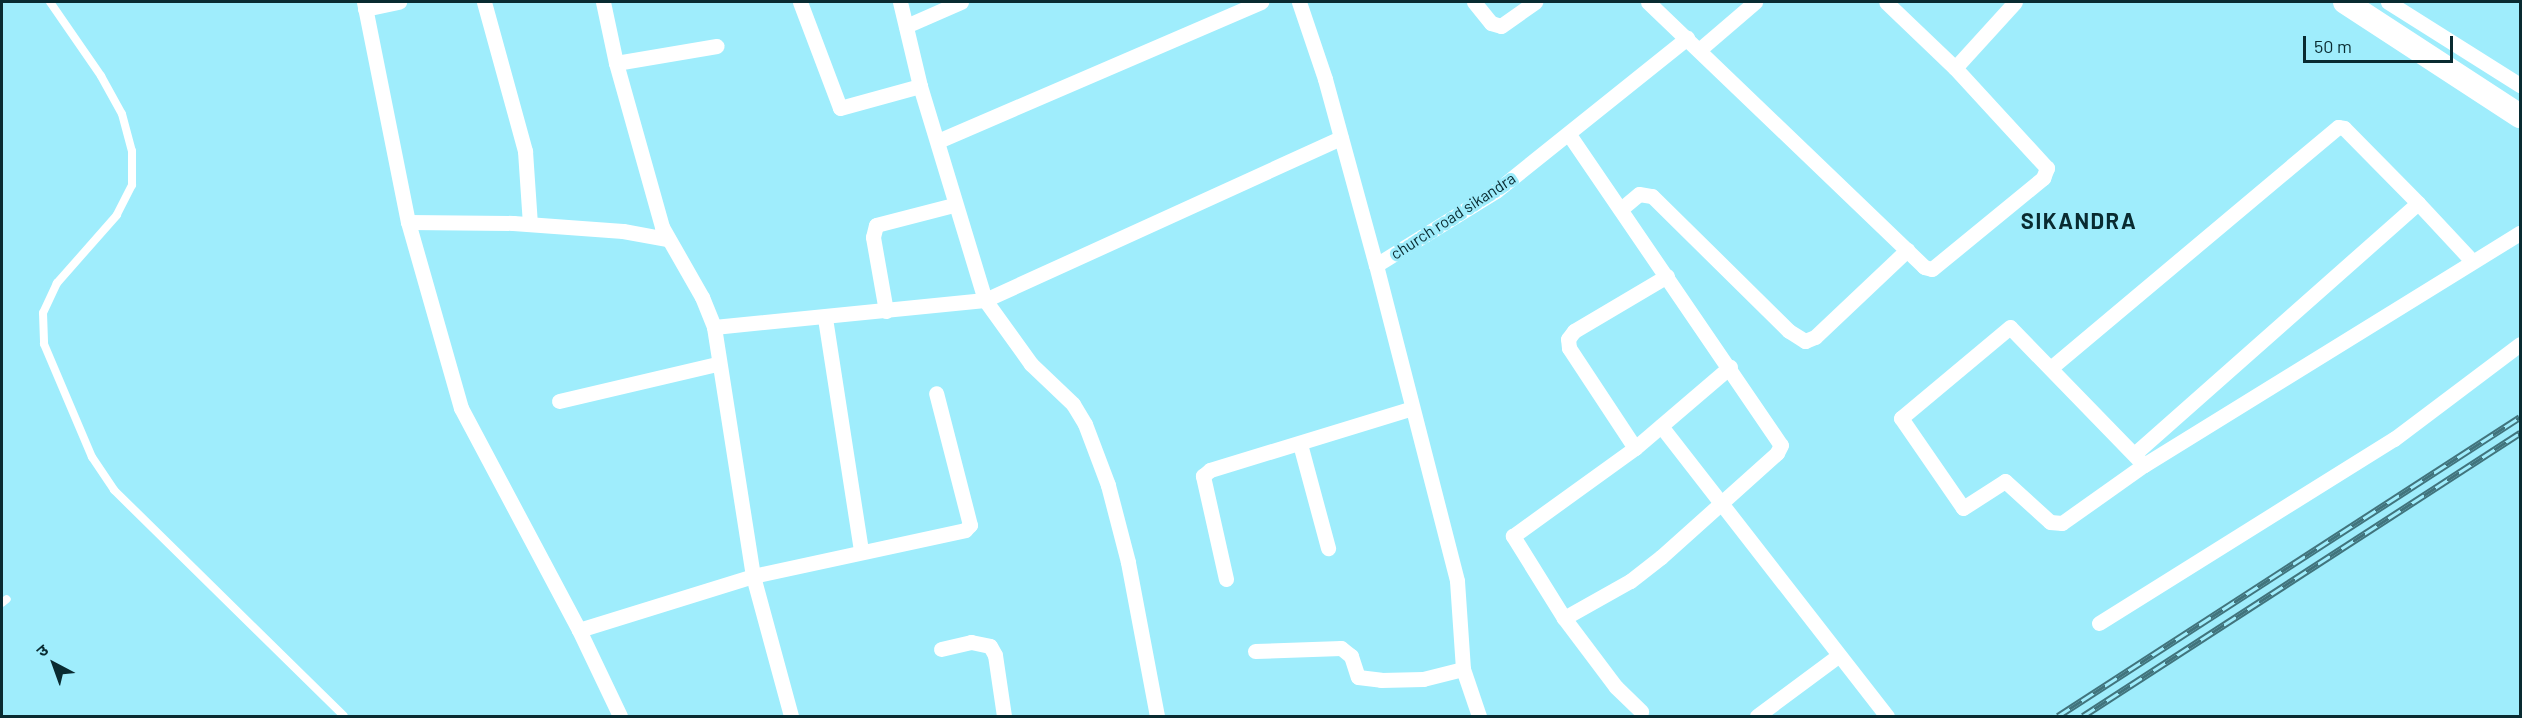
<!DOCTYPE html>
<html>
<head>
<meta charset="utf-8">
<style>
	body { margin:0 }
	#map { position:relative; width:2522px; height:718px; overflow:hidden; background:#9fedfc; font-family:Barlow,"Noto Sans Devanagari",sans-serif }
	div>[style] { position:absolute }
	.lane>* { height:8px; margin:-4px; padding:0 4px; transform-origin:4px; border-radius:4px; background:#fff }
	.street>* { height:15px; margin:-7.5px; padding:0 7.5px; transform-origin:7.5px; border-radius:7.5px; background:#fff }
	.primary>* { height:24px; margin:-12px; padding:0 12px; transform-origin:12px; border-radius:12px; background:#fff }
	.rail>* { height:7px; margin-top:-3.5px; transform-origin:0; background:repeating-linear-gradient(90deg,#9fedfc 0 14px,#41747d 0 28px); box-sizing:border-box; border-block:2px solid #41747d }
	span { translate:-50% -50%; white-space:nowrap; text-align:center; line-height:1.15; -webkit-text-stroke:6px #9fedfc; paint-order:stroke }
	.street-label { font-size:16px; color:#092b31 }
	.district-label { font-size:22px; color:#092b31; font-weight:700; letter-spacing:1.5px }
	.frame { position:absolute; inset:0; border:3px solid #092b31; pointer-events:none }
	.north { position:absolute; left:24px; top:634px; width:60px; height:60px; -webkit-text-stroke:4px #9fedfc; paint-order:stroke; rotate:319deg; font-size:16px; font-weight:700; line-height:24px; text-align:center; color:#092b31 }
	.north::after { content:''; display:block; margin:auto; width:21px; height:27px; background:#092b31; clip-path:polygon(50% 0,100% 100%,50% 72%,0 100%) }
	.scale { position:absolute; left:2303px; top:36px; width:150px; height:27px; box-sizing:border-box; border:3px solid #092b31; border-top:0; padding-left:8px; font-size:18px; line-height:21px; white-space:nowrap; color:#092b31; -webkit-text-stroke:4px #9fedfc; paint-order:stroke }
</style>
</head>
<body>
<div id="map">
	<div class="lane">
		<div style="left:50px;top:2px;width:90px;rotate:55.4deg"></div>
		<div style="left:101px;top:76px;width:43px;rotate:61.1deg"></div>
		<div style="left:122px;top:114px;width:38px;rotate:75deg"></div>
		<div style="left:132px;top:151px;width:34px;rotate:90deg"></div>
		<div style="left:132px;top:185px;width:34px;rotate:117deg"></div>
		<div style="left:117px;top:215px;width:91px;rotate:131.4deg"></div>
		<div style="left:57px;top:283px;width:33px;rotate:115deg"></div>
		<div style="left:43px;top:313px;width:31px;rotate:88deg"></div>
		<div style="left:44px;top:344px;width:123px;rotate:67deg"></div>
		<div style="left:92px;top:457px;width:40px;rotate:56deg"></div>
		<div style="left:114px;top:490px;width:322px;rotate:44.5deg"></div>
		<div style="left:2px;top:603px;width:6px;rotate:-39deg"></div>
	</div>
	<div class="street">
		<div style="left:364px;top:2px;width:224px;rotate:78.7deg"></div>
		<div style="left:408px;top:222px;width:193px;rotate:74.1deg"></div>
		<div style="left:461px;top:408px;width:251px;rotate:62deg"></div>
		<div style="left:579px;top:630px;width:95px;rotate:64.5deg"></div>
		<div style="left:484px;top:2px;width:155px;rotate:74.6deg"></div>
		<div style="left:525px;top:151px;width:73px;rotate:86.1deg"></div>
		<div style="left:603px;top:2px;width:62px;rotate:78deg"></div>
		<div style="left:616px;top:63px;width:170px;rotate:74.3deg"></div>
		<div style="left:662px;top:227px;width:81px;rotate:60.3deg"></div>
		<div style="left:702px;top:297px;width:32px;rotate:68deg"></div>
		<div style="left:714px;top:327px;width:252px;rotate:81.1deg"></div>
		<div style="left:753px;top:576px;width:145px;rotate:74.8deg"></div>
		<div style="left:800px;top:2px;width:113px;rotate:69.3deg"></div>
		<div style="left:840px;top:108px;width:83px;rotate:-15.4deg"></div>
		<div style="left:1299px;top:2px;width:81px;rotate:71.3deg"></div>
		<div style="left:1325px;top:79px;width:193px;rotate:74.7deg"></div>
		<div style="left:1376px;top:265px;width:141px;rotate:-31.7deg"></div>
		<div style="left:1496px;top:191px;width:245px;rotate:-38.7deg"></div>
		<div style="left:1474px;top:2px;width:27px;rotate:51deg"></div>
		<div style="left:1491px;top:23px;width:10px;rotate:17deg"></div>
		<div style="left:1501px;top:26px;width:42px;rotate:-35.2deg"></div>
		<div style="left:1648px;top:2px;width:383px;rotate:43.8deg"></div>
		<div style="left:1924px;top:267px;width:8px;rotate:14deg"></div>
		<div style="left:1932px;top:269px;width:144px;rotate:-39.3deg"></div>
		<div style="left:2043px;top:178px;width:11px;rotate:-68deg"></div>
		<div style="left:2047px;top:168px;width:136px;rotate:-132.6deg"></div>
		<div style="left:1955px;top:68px;width:95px;rotate:-136.3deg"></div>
		<div style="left:2388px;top:2px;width:156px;rotate:32.2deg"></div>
		<div style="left:365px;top:9px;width:35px;rotate:-12deg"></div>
		<div style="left:906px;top:26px;width:60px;rotate:-23.6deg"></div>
		<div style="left:1699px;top:50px;width:74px;rotate:-40.6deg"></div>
		<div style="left:616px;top:63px;width:102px;rotate:-9.6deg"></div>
		<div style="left:1955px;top:68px;width:89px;rotate:-47.7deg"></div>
		<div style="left:1570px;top:136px;width:374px;rotate:55.7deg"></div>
		<div style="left:1781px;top:445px;width:9px;rotate:117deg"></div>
		<div style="left:1777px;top:453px;width:156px;rotate:138.1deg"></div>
		<div style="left:1661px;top:557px;width:39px;rotate:142deg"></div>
		<div style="left:1630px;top:581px;width:76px;rotate:150.7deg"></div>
		<div style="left:1564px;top:618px;width:86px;rotate:53deg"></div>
		<div style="left:1616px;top:687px;width:35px;rotate:44deg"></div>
		<div style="left:938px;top:141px;width:352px;rotate:-23.3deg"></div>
		<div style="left:2418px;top:203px;width:79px;rotate:47deg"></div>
		<div style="left:1621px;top:209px;width:23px;rotate:-40deg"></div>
		<div style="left:1639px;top:194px;width:13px;rotate:9deg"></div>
		<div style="left:1652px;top:196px;width:192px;rotate:44.6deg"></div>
		<div style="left:1789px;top:331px;width:19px;rotate:32deg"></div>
		<div style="left:1805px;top:341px;width:11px;rotate:-22deg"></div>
		<div style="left:1815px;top:337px;width:127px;rotate:-43.4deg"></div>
		<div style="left:408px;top:222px;width:105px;rotate:0.5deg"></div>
		<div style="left:513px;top:223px;width:110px;rotate:4.2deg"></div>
		<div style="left:623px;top:231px;width:45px;rotate:10.3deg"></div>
		<div style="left:1376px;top:265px;width:326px;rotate:75.6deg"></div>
		<div style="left:1457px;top:581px;width:88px;rotate:86.1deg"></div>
		<div style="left:1463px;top:669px;width:50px;rotate:71.2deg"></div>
		<div style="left:886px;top:311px;width:75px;rotate:-100deg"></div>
		<div style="left:873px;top:237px;width:12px;rotate:-76deg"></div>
		<div style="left:876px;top:225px;width:81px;rotate:-14.4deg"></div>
		<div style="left:825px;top:318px;width:236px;rotate:81.2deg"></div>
		<div style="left:714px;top:327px;width:272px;rotate:-5.7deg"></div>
		<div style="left:985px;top:300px;width:224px;rotate:-106.9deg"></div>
		<div style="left:920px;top:86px;width:86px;rotate:-103.4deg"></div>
		<div style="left:2053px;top:366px;width:372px;rotate:-40deg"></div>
		<div style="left:2338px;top:127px;width:6px;rotate:9deg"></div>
		<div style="left:2344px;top:128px;width:105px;rotate:45.4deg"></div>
		<div style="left:2418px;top:203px;width:379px;rotate:138.5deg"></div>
		<div style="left:559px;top:401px;width:162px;rotate:-13.2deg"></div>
		<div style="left:1661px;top:426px;width:368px;rotate:52.1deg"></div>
		<div style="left:1300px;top:444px;width:108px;rotate:74.9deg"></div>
		<div style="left:1635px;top:448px;width:120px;rotate:-123.4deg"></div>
		<div style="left:1569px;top:348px;width:9px;rotate:-96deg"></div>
		<div style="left:1568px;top:339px;width:10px;rotate:-53deg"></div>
		<div style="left:1574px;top:331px;width:108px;rotate:-30.6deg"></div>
		<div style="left:2144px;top:465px;width:192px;rotate:-134.2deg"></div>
		<div style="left:2010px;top:327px;width:142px;rotate:140.1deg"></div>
		<div style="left:1901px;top:418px;width:109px;rotate:55.4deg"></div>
		<div style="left:1963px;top:508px;width:50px;rotate:-32.7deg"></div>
		<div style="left:2005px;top:481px;width:61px;rotate:42.3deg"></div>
		<div style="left:2050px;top:522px;width:12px;rotate:5deg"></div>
		<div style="left:2062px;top:523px;width:100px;rotate:-35.3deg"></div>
		<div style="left:2144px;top:465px;width:442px;rotate:-31.7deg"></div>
		<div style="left:1226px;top:579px;width:106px;rotate:-102.6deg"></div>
		<div style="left:1203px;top:476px;width:9px;rotate:-41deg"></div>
		<div style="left:1210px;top:470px;width:209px;rotate:-17deg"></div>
		<div style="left:1564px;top:618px;width:97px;rotate:-121.9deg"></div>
		<div style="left:1513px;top:536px;width:150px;rotate:-35.8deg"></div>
		<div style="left:1635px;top:448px;width:125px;rotate:-40.5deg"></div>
		<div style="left:2099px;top:623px;width:348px;rotate:-32deg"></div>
		<div style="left:2394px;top:439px;width:158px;rotate:-37deg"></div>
		<div style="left:579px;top:630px;width:182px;rotate:-17.2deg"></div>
		<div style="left:753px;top:576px;width:217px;rotate:-12.2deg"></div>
		<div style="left:965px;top:530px;width:7px;rotate:-45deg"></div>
		<div style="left:970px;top:525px;width:136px;rotate:-104.4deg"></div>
		<div style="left:941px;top:649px;width:31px;rotate:-13deg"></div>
		<div style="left:971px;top:642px;width:19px;rotate:12deg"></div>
		<div style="left:990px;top:646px;width:10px;rotate:61deg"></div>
		<div style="left:995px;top:655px;width:62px;rotate:81.6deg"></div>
		<div style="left:1255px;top:651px;width:86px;rotate:-2deg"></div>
		<div style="left:1341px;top:648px;width:13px;rotate:39deg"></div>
		<div style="left:1351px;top:656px;width:22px;rotate:72deg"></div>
		<div style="left:1358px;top:677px;width:23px;rotate:7deg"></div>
		<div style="left:1381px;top:680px;width:42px;rotate:-1.4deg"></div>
		<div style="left:1423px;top:679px;width:41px;rotate:-14deg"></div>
		<div style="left:1157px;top:716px;width:157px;rotate:-100.7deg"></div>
		<div style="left:1128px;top:562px;width:80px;rotate:-104.6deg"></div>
		<div style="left:1108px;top:485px;width:65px;rotate:-110.7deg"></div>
		<div style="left:1085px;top:424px;width:23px;rotate:-121deg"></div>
		<div style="left:1073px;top:404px;width:58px;rotate:-136.4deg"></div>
		<div style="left:1031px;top:364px;width:79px;rotate:-125.7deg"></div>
		<div style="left:985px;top:300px;width:391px;rotate:-24.5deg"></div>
		<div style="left:1757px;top:716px;width:102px;rotate:-36.6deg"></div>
	</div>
	<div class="primary">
		<div style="left:2345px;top:2px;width:209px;rotate:33.1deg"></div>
	</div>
	<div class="rail">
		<div style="left:2058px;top:716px;width:550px;rotate:-32.91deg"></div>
		<div style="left:2083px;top:716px;width:521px;rotate:-32.93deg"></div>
	</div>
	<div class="street-label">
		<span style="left:1453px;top:216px;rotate:-33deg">church road sikandra</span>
	</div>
	<div class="district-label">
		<span style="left:2079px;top:221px">SIKANDRA</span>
	</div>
	<div class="frame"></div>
	<div class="north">उ</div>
	<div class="scale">50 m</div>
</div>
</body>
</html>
